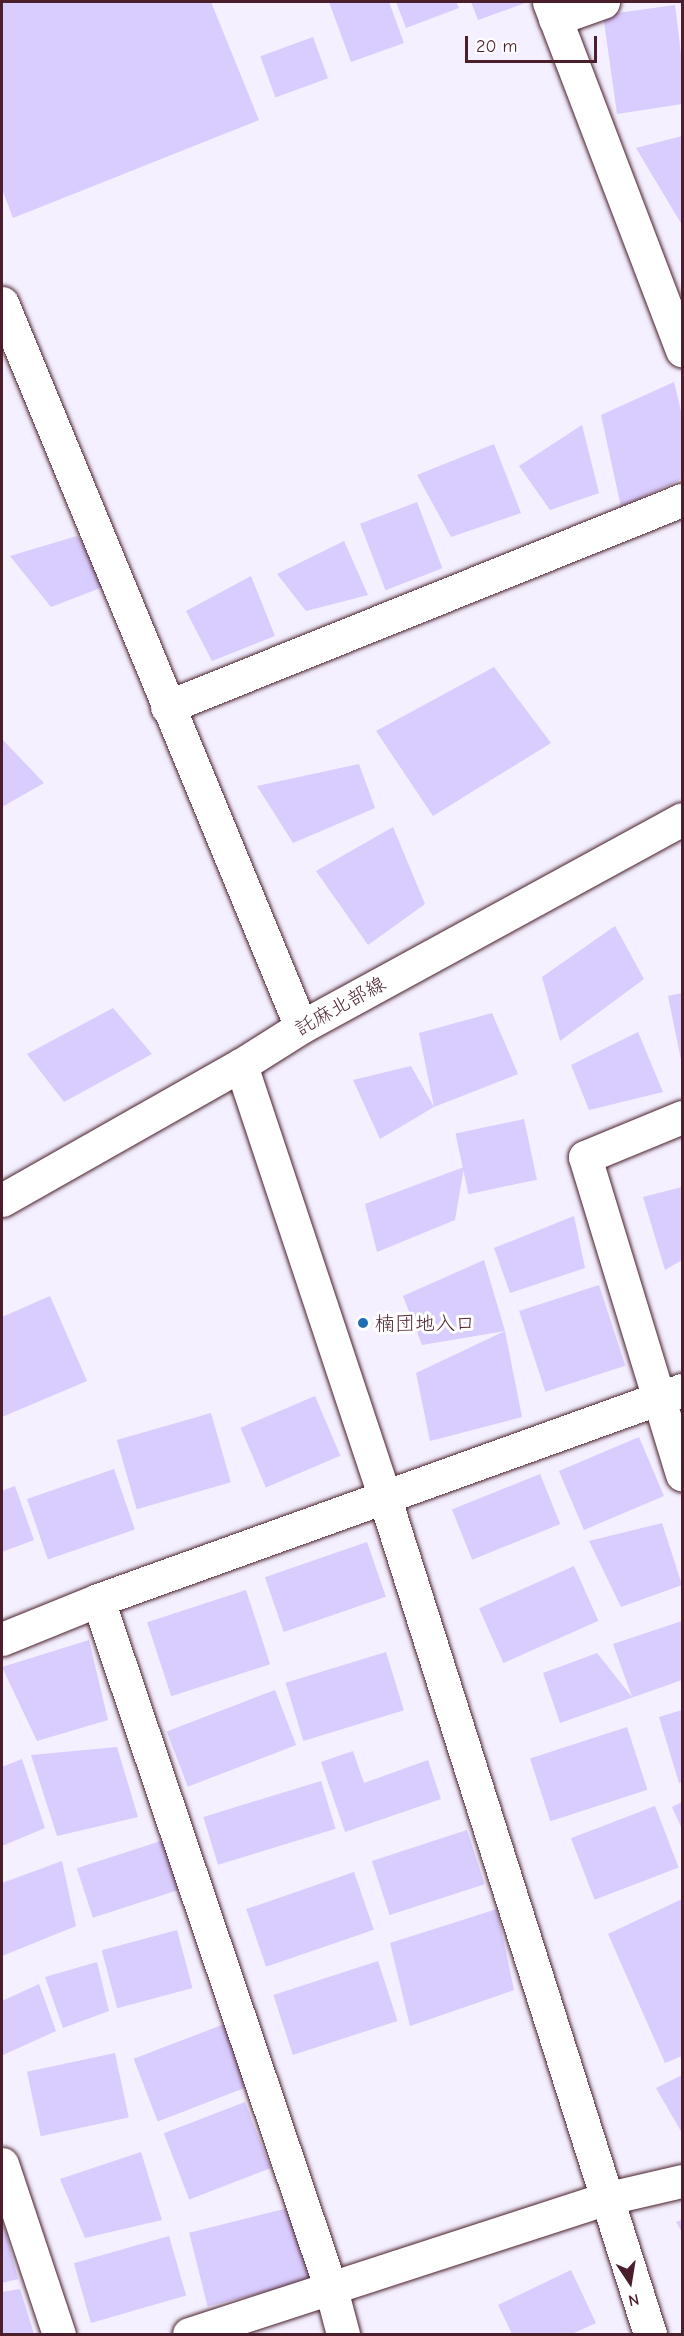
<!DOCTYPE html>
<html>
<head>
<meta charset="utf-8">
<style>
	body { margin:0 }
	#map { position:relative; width:684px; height:2336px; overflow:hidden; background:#f4f0ff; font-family:"Comic Neue","Klee One",sans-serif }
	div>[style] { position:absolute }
	.building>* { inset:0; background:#d9ccfe; transform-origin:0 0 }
	.roads { filter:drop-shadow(0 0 2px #4a1f2b) drop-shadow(0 0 2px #4a1f2b) }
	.street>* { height:33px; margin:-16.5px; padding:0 16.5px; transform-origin:16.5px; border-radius:16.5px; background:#fff }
	.secondary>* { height:33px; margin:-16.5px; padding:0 16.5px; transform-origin:16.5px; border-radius:16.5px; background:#fff }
	.dots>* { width:16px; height:16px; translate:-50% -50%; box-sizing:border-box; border:3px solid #fff; border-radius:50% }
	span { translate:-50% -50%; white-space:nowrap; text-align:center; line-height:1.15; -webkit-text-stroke:6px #fff; paint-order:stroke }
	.street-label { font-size:20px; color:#4a1f2b }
	.poi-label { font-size:20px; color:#4a1f2b }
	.left { translate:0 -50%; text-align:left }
	.frame { position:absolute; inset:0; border:3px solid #4a1f2b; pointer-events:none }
	.north { position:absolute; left:600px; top:2252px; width:60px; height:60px; -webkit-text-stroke:4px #fff; paint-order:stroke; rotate:168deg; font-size:16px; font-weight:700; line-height:24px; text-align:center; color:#4a1f2b }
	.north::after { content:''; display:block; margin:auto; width:21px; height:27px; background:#4a1f2b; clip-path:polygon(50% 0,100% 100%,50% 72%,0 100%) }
	.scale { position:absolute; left:465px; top:36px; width:132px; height:27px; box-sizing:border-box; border:3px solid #4a1f2b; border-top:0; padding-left:8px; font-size:18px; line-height:21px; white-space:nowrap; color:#4a1f2b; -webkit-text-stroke:4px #fff; paint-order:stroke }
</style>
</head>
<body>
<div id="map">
	<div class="building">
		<div style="clip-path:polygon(2px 2px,211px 2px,259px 120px,13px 218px,2px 189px)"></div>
		<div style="clip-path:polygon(329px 2px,389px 2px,404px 43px,351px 62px)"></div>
		<div style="clip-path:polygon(396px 2px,456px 2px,459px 8px,406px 28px)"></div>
		<div style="clip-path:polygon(471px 2px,528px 2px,478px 20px)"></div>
		<div style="clip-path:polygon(675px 5px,682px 62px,682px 104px,617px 114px,603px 15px)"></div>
		<div style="left:313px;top:37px;width:44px;height:56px;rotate:70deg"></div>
		<div style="clip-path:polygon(682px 136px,682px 225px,636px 148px)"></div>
		<div style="clip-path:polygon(674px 382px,682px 415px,682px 479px,621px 507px,601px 415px)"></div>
		<div style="clip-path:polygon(582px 425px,599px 493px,550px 510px,519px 466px)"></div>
		<div style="clip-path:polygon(494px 444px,521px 513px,451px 537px,417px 475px)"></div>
		<div style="left:417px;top:502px;width:71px;height:61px;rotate:69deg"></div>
		<div style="clip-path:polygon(77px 536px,116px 582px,51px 607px,10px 556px)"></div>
		<div style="clip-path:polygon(344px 541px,368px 595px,306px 611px,277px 574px)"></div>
		<div style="clip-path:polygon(251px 576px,275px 636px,212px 661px,186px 611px)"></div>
		<div style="clip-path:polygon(494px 667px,551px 743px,433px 816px,376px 731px)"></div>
		<div style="clip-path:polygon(2px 739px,44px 783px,2px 807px)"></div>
		<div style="clip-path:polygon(359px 764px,375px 808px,293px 843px,257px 786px)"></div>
		<div style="clip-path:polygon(393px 827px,425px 904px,368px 945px,316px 871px)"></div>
		<div style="clip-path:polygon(615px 926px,644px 979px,560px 1041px,542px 977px)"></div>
		<div style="clip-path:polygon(682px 993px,682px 1060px,681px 1060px,668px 996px)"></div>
		<div style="clip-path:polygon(113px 1008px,152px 1054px,64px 1102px,27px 1054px)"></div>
		<div style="clip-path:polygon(492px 1013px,518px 1074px,434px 1107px,419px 1033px)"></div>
		<div style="clip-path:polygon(638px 1032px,663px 1092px,589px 1110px,571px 1065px)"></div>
		<div style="clip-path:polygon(411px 1066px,434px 1107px,380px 1139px,353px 1080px)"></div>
		<div style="left:524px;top:1119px;width:62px;height:70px;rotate:78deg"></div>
		<div style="clip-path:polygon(464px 1167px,455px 1220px,377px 1252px,365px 1204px)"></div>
		<div style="clip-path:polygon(682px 1187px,682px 1260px,665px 1270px,643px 1197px)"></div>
		<div style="clip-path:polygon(574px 1216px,585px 1268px,510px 1293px,494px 1248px)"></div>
		<div style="clip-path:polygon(484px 1260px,505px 1331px,422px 1345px,403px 1296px)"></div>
		<div style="left:599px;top:1285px;width:85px;height:84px;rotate:72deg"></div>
		<div style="clip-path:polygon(50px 1296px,87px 1381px,2px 1417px,2px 1317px)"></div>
		<div style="clip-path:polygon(505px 1331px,522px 1417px,430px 1441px,416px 1373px)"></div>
		<div style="left:315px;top:1396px;width:65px;height:81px;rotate:67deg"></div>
		<div style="left:211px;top:1413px;width:72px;height:98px;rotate:74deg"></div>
		<div style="left:639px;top:1437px;width:64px;height:87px;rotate:67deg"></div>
		<div style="left:114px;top:1469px;width:64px;height:92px;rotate:71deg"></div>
		<div style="left:540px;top:1474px;width:54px;height:95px;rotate:68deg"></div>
		<div style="clip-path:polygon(15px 1486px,34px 1540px,2px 1552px,2px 1491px)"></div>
		<div style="clip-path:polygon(662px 1523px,682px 1585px,621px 1607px,589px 1541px)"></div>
		<div style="left:367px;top:1542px;width:58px;height:108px;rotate:71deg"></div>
		<div style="left:574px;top:1566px;width:60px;height:104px;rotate:66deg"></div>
		<div style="left:246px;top:1590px;width:78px;height:104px;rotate:72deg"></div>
		<div style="clip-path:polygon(682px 1621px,682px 1680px,560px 1723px,543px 1673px,597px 1653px,632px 1697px,613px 1644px)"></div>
		<div style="clip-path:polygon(89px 1640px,108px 1720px,37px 1741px,2px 1667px)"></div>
		<div style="left:386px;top:1652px;width:61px;height:105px;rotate:73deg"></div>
		<div style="left:275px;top:1690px;width:59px;height:116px;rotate:69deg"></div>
		<div style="clip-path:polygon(682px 1710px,682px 1782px,679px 1783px,659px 1717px)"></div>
		<div style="left:627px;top:1727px;width:66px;height:102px;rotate:72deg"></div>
		<div style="clip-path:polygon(117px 1747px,138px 1817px,57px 1836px,31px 1755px)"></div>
		<div style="clip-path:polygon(353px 1751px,364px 1783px,428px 1760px,441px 1799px,345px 1832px,321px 1762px)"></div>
		<div style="clip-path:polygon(22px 1759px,45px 1828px,2px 1846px,2px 1767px)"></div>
		<div style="left:321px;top:1781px;width:50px;height:123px;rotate:73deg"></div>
		<div style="clip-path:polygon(682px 1802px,682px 1829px,672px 1807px)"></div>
		<div style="left:655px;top:1806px;width:66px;height:90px;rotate:69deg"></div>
		<div style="left:467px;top:1830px;width:57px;height:100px;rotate:72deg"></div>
		<div style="left:170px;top:1838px;width:52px;height:98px;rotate:72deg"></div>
		<div style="clip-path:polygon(62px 1861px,76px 1926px,2px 1956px,2px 1883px)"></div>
		<div style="left:354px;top:1872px;width:61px;height:114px;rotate:71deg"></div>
		<div style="clip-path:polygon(682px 1899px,682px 2056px,665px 2063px,608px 1934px)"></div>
		<div style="clip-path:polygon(497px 1909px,514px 1990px,410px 2026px,390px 1943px)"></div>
		<div style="left:177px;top:1930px;width:60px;height:78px;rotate:75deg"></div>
		<div style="left:378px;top:1961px;width:63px;height:110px;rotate:72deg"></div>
		<div style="clip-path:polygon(97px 1962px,109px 2011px,63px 2028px,45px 1977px)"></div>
		<div style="clip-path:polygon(39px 1984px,56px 2031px,3px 2055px,2px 2001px)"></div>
		<div style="left:227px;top:2023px;width:67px;height:100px;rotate:69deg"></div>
		<div style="left:115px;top:2053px;width:66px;height:90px;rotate:78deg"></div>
		<div style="clip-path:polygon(682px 2075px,682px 2133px,656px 2088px)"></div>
		<div style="left:245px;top:2102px;width:71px;height:87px;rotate:69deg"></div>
		<div style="clip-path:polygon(141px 2152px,162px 2220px,85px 2238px,60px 2179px)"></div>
		<div style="left:292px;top:2207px;width:76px;height:106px;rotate:76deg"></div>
		<div style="clip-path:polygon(2px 2218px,18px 2279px,2px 2283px)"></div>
		<div style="clip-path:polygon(682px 2220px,682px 2232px,676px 2222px)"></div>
		<div style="left:169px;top:2236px;width:62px;height:99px;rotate:74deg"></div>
		<div style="clip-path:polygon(571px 2270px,596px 2323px,572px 2334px,512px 2334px,498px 2305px)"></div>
		<div style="clip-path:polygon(20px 2289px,34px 2334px,2px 2334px,2px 2292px)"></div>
	</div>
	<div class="roads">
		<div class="street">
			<div style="left:549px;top:2px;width:373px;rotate:69.1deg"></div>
			<div style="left:555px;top:19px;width:51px;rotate:-19.5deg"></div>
			<div style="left:2px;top:303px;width:783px;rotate:67.56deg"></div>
			<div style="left:167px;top:707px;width:555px;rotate:-21.9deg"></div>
			<div style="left:682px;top:1117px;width:105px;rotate:157.6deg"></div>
			<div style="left:585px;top:1157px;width:332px;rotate:73deg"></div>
			<div style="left:98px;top:1600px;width:727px;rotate:71.32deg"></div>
			<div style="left:331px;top:2289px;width:47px;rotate:75.1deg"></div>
			<div style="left:2px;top:1639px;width:104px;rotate:-22.1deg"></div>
			<div style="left:98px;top:1600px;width:621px;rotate:-19.78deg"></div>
			<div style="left:2px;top:2164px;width:179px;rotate:71.5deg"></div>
		</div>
		<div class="secondary">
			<div style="left:241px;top:1065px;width:454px;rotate:71.6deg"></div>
			<div style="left:384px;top:1496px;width:879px;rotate:72.39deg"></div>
			<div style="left:2px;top:1200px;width:274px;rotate:-29.5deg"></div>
			<div style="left:241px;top:1065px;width:71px;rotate:-32.3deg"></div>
			<div style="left:301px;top:1027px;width:434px;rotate:-28.6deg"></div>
			<div style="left:189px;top:2334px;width:436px;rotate:-18deg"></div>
			<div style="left:604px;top:2199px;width:80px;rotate:-13deg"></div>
		</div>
	</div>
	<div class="dots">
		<div style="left:363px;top:1323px;background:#1f6fb2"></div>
	</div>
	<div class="street-label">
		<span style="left:340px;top:1006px;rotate:-29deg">託麻北部線</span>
	</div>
	<div class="poi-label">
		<span class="left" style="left:375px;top:1323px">楠団地入口</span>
	</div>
	<div class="frame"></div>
	<div class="north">N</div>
	<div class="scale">20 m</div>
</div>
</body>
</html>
